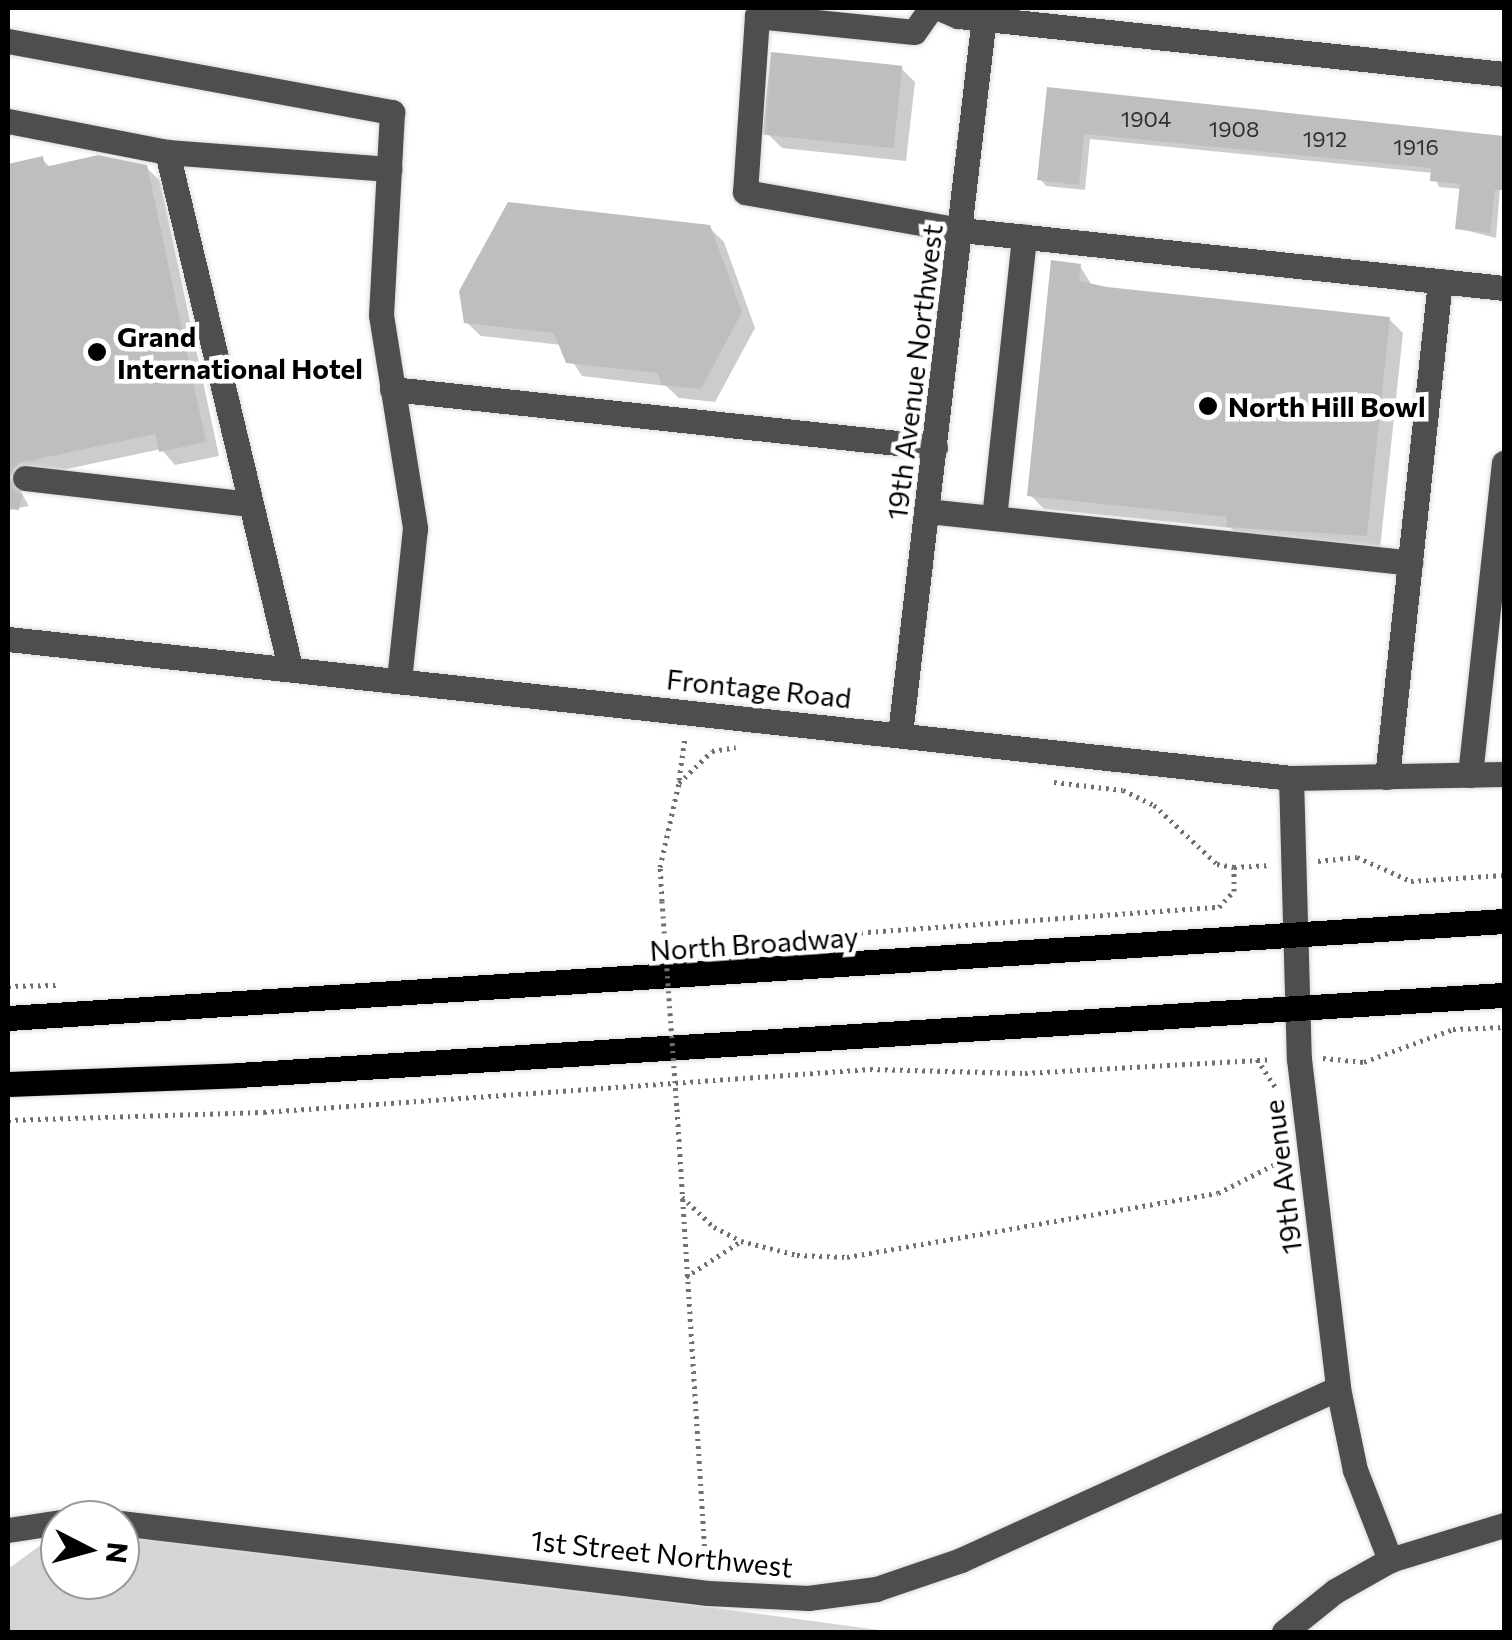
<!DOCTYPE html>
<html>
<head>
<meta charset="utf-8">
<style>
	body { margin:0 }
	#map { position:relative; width:1512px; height:1640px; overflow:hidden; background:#fff; font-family:Commissioner,sans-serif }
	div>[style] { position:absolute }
	.green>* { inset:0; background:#d5d5d5 }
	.shadow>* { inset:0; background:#0003 }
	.building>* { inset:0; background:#bebebe; transform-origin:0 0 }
	.path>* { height:5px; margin-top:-2.5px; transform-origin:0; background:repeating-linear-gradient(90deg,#707070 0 2.5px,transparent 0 7.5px) }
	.roads { filter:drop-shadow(0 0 2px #dbdbdb) drop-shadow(0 0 2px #dbdbdb) }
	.minor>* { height:25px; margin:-12.5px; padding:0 12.5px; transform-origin:12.5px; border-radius:12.5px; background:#4e4e4e }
	.major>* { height:25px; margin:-12.5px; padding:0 12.5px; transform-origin:12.5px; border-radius:12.5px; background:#000 }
	.path-bridge>* { height:5px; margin-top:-2.5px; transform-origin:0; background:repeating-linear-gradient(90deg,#707070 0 2.5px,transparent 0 7.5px) }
	.dots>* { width:28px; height:28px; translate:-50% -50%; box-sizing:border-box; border:5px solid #fff; border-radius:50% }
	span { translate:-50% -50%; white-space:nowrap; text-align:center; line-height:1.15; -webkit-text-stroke:9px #fff; paint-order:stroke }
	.number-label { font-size:22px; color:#303030 }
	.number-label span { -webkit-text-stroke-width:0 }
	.poi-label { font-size:28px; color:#000; font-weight:700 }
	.left { translate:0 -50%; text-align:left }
	.street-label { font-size:28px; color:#000 }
	.frame { position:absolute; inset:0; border:10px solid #000; pointer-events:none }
	.north { position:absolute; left:40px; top:1500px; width:100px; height:100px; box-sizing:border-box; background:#fff; border:2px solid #999; border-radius:50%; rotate:96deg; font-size:28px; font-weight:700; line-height:40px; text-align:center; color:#000 }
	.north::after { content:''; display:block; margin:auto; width:35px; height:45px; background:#000; clip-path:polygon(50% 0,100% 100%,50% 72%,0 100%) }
</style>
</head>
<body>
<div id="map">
	<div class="green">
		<div style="clip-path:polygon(120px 1528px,894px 1632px,8px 1632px,8px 1569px,60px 1531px,60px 1580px,120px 1580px)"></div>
	</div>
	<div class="shadow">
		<div style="clip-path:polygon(901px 68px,915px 82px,906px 161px,782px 148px,768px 134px)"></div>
		<div style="clip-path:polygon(1049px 89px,1504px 138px,1496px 238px,1457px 228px,1462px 189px,1439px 187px,1433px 173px,1090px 139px,1085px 190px,1046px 186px,1040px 179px)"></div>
		<div style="clip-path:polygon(42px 159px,51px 168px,146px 167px,160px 181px,219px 456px,175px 465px,161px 449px,34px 476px,21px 492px,29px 506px,8px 510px,8px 167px)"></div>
		<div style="clip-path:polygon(709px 227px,724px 242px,755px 328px,715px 402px,679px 398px,666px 386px,582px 376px,562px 345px,481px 336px,466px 322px)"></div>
		<div style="clip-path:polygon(1080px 266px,1093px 287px,1389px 319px,1403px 333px,1380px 549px,1243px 540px,1231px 528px,1044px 509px,1030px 495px)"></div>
	</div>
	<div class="building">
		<div style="left:771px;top:52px;width:132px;height:83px;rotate:6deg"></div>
		<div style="clip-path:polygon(1047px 87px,1504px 136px,1504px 190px,1495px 190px,1490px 233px,1455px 229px,1460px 184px,1430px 181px,1431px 168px,1084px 134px,1079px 185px,1037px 180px)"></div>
		<div style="clip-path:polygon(98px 155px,147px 165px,206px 442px,159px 452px,155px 434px,19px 463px,9px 477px,22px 494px,19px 510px,8px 509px,8px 164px,43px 156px,45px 167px)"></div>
		<div style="clip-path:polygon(508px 202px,710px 225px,742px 312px,701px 389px,662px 385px,658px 373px,566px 363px,554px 333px,464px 323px,459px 291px)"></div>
		<div style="clip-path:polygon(1051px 260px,1081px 264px,1079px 281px,1107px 287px,1390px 317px,1367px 536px,1226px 527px,1227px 517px,1027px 496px)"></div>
	</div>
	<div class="path">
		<div style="left:679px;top:780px;width:43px;rotate:-82.1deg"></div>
		<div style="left:1054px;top:782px;width:69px;rotate:6.6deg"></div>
		<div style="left:1123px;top:790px;width:34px;rotate:26deg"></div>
		<div style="left:1154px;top:805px;width:86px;rotate:43.1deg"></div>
		<div style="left:1217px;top:864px;width:17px;rotate:10deg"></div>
		<div style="left:1318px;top:861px;width:39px;rotate:-6deg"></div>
		<div style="left:1357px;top:857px;width:59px;rotate:24deg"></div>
		<div style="left:1411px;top:881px;width:93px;rotate:-3.7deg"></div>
		<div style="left:662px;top:901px;width:34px;rotate:-93deg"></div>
		<div style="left:660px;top:867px;width:86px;rotate:-77.3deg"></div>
		<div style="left:679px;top:783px;width:46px;rotate:-44.1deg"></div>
		<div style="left:712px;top:751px;width:24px;rotate:-9deg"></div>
		<div style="left:756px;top:940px;width:464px;rotate:-4.1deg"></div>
		<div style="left:1219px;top:907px;width:22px;rotate:-47deg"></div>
		<div style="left:1234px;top:891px;width:24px;rotate:-90deg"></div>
		<div style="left:1234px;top:867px;width:33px;rotate:-3deg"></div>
		<div style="left:8px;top:986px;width:48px;rotate:-1.2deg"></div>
		<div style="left:1323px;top:1058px;width:41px;rotate:5.6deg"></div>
		<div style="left:1364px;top:1062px;width:95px;rotate:-20.3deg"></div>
		<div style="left:1453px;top:1029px;width:51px;rotate:-2.2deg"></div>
		<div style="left:1257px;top:1059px;width:33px;rotate:57deg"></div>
		<div style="left:677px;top:1109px;width:457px;rotate:86.4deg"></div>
		<div style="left:8px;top:1120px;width:256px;rotate:-1.8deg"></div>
		<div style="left:264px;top:1112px;width:608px;rotate:-4.06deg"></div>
		<div style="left:870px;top:1069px;width:155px;rotate:1.5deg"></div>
		<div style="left:1025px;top:1073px;width:247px;rotate:-3.2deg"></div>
		<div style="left:682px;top:1197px;width:44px;rotate:43.2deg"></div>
		<div style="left:714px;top:1227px;width:30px;rotate:27deg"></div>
		<div style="left:741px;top:1241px;width:58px;rotate:14deg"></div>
		<div style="left:797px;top:1255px;width:50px;rotate:2.3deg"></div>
		<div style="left:847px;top:1257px;width:376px;rotate:-9.8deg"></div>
		<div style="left:1218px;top:1193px;width:73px;rotate:-26.9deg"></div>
		<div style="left:686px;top:1277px;width:66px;rotate:-33.2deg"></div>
	</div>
	<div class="roads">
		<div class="minor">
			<div style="left:931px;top:8px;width:29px;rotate:125deg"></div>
			<div style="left:914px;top:32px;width:158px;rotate:-174.2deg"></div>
			<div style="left:757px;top:16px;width:176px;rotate:93.9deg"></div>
			<div style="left:745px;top:192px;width:219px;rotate:10deg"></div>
			<div style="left:961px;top:230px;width:546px;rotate:6.1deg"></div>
			<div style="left:939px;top:8px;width:21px;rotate:23deg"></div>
			<div style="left:958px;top:16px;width:549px;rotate:6.06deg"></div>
			<div style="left:8px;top:41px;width:391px;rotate:10.5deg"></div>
			<div style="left:392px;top:112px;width:203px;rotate:93.1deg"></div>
			<div style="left:381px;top:315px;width:216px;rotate:80.9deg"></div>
			<div style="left:415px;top:528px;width:152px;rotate:96deg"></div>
			<div style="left:8px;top:121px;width:162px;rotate:11deg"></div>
			<div style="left:167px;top:152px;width:223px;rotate:4.4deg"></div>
			<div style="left:167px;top:152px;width:529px;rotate:76.57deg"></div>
			<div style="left:392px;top:389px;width:546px;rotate:6.1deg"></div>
			<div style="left:25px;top:478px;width:227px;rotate:6.6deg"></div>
			<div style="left:927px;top:511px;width:486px;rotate:6.1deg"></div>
			<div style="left:994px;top:518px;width:283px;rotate:-83.9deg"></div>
			<div style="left:8px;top:639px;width:1291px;rotate:6.18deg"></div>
			<div style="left:1291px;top:778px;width:213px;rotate:-1.1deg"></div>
			<div style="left:900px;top:734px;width:731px;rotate:-83.32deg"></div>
			<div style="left:1470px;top:775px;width:314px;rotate:-83.8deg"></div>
			<div style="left:1387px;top:777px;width:499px;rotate:-83.9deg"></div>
			<div style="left:1291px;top:778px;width:281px;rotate:88.4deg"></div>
			<div style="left:1299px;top:1059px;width:331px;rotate:83.2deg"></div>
			<div style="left:1338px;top:1388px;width:84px;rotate:78.3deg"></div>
			<div style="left:1355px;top:1470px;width:97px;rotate:68.7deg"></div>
			<div style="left:120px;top:1523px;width:592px;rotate:6.79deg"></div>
			<div style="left:708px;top:1593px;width:100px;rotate:2.9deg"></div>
			<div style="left:808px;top:1598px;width:69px;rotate:-7.5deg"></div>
			<div style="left:876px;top:1589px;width:90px;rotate:-18.8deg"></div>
			<div style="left:961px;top:1560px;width:414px;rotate:-24.5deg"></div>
			<div style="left:8px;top:1530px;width:53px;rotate:-8.7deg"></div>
			<div style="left:1284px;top:1632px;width:65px;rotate:-38.8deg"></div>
			<div style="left:1335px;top:1591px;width:63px;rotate:-29.4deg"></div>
			<div style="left:1390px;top:1560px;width:119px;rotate:-17.1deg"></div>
		</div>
		<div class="major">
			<div style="left:8px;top:1018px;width:1499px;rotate:-3.71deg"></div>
			<div style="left:8px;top:1084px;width:230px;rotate:-2.2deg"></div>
			<div style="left:238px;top:1075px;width:1269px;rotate:-3.62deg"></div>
		</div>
	</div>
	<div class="path-bridge">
		<div style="left:662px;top:901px;width:209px;rotate:85.9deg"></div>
	</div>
	<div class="dots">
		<div style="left:97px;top:352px;background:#000"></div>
		<div style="left:1208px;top:406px;background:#000"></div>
	</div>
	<div class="number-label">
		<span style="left:1146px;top:119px">1904</span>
		<span style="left:1234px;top:129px">1908</span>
		<span style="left:1325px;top:139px">1912</span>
		<span style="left:1416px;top:147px">1916</span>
	</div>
	<div class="poi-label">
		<span class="left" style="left:117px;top:352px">Grand<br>International Hotel</span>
		<span class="left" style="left:1228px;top:406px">North Hill Bowl</span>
	</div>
	<div class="street-label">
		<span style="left:914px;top:372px;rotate:-83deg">19th Avenue Northwest</span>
		<span style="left:759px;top:688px;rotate:6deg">Frontage Road</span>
		<span style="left:754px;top:943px;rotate:-4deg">North Broadway</span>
		<span style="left:1282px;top:1177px;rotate:-97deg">19th Avenue</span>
		<span style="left:662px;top:1553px;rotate:6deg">1st Street Northwest</span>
	</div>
	<div class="frame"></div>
	<div class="north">N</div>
</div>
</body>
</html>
